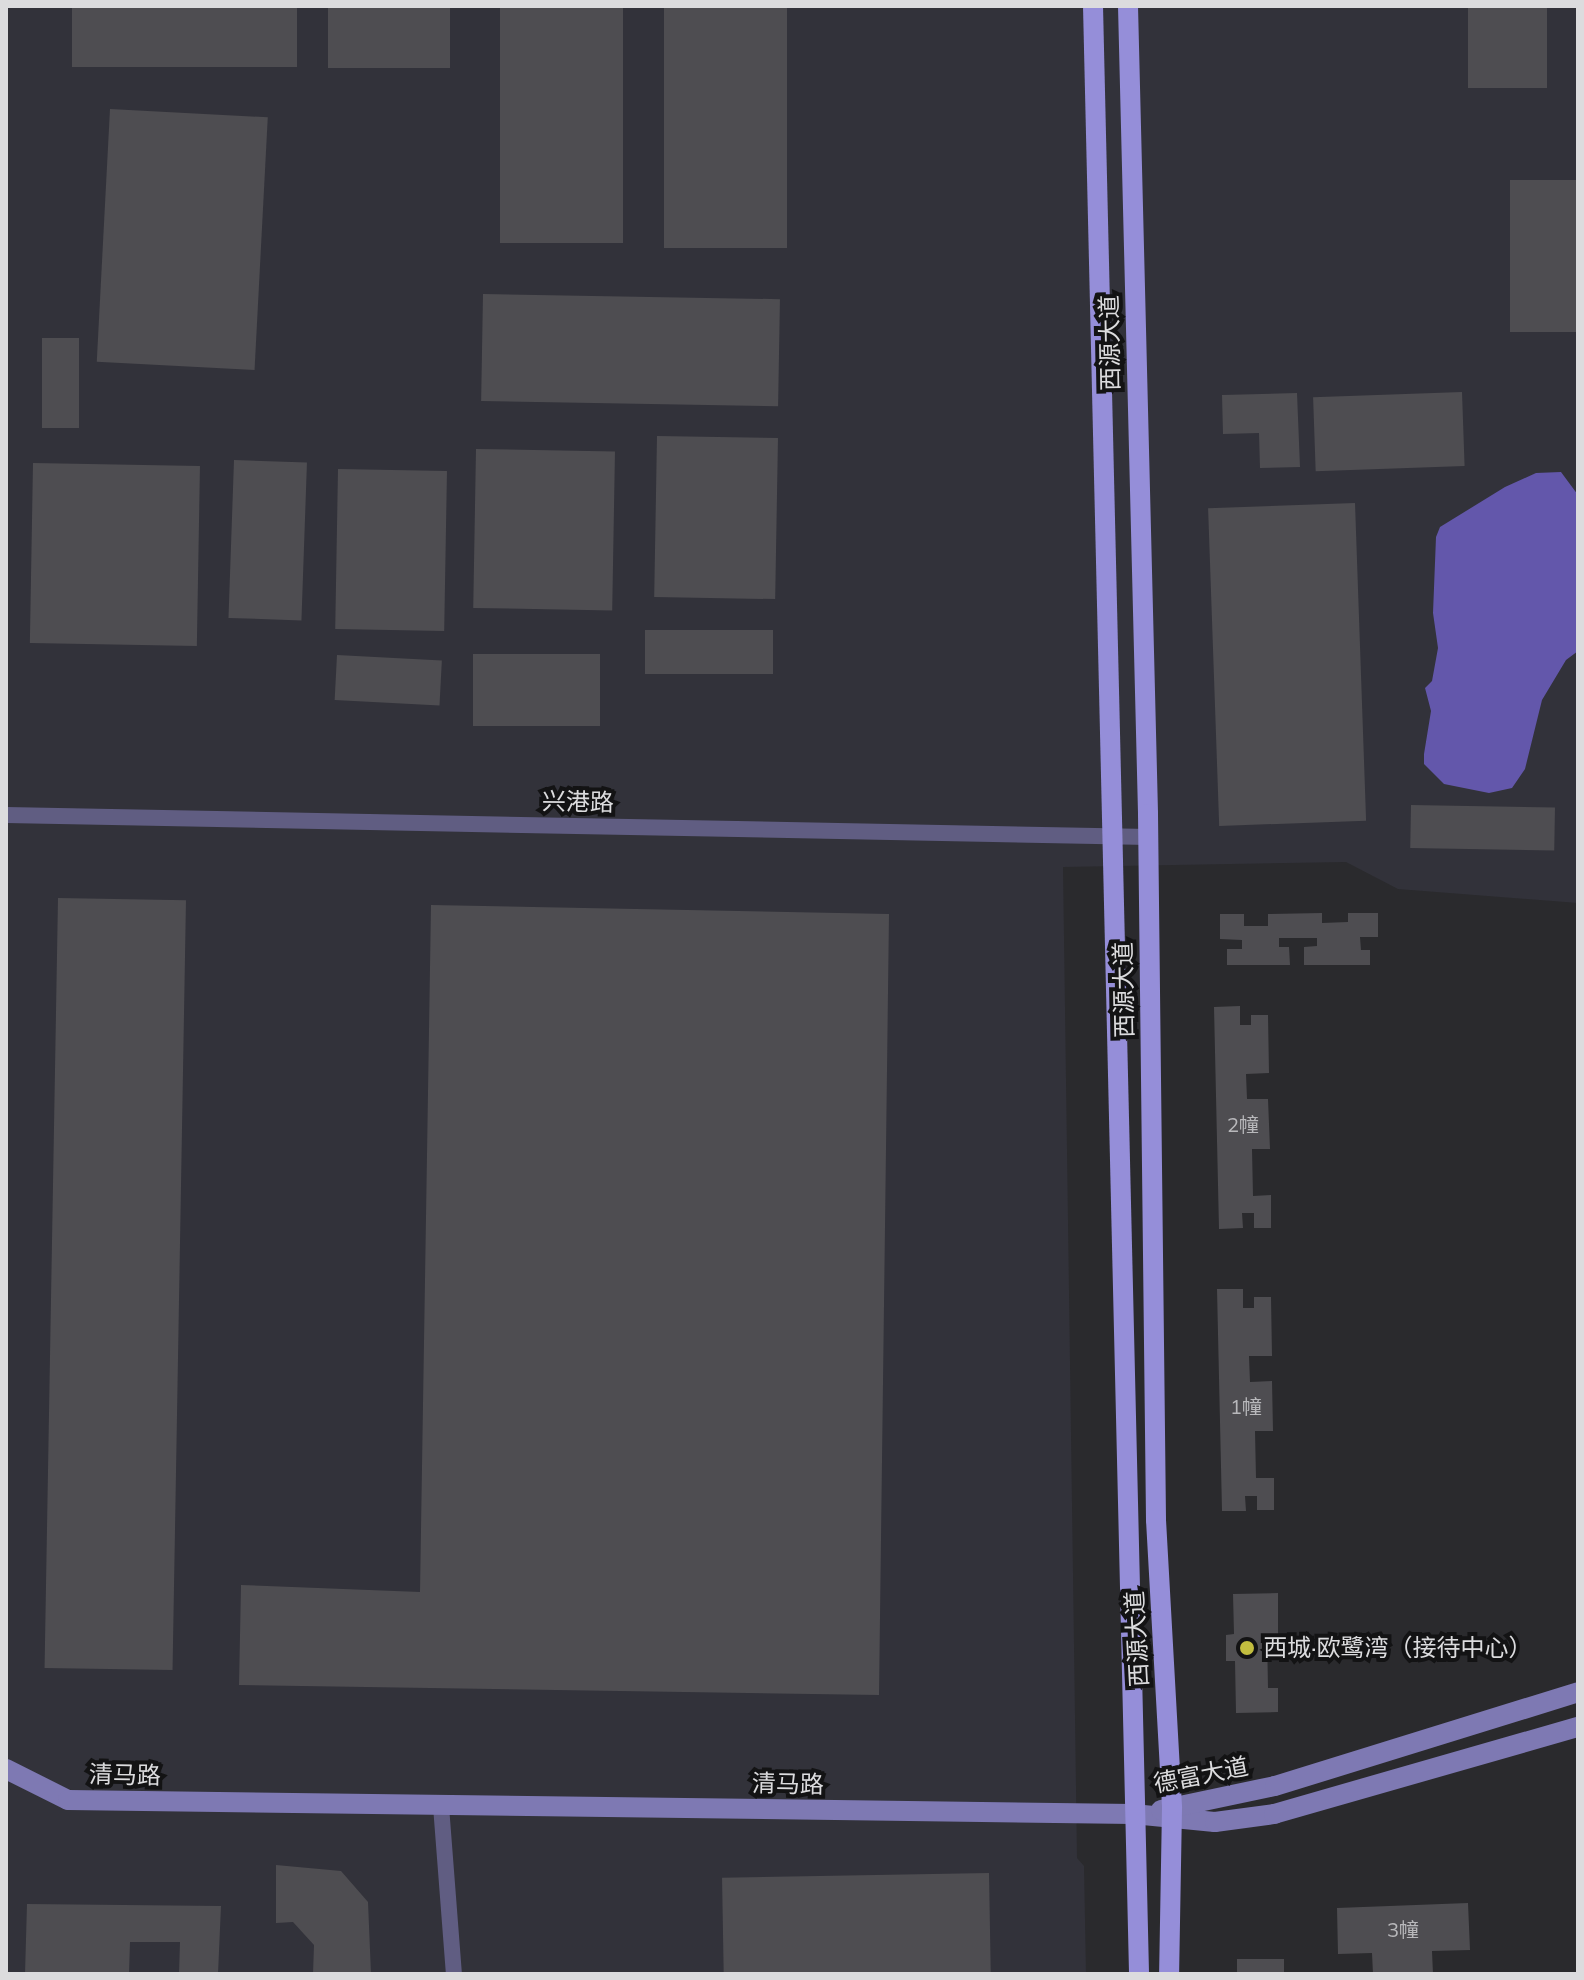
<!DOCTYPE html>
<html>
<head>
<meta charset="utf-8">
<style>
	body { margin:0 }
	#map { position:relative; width:1584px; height:1980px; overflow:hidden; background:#2a2a2d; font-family:Mulish,"Noto Sans SC",sans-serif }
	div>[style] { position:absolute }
	.built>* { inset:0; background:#32323a }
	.water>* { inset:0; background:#6357ab }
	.building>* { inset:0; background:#4e4d51; transform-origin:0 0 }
	.street>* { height:16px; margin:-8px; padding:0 8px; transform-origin:8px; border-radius:8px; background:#605d82 }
	.secondary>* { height:20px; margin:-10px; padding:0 10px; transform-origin:10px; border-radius:10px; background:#7e79b3 }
	.primary>* { height:20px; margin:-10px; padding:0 10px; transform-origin:10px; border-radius:10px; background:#958ed9 }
	.dots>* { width:22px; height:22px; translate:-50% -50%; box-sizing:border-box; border:4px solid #131314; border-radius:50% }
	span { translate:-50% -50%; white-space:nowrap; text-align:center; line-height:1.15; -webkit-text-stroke:8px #131314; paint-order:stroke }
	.number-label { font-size:20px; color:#b8b8bb }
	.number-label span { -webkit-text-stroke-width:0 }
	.street-label { font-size:24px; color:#dcdcde }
	.poi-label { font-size:24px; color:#dcdcde }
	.left { translate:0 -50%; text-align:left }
	.frame { position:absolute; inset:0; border:8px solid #dcdcde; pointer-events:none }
</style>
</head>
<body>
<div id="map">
	<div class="built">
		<div style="clip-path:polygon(6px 6px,1578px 6px,1578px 903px,1398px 889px,1346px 862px,1063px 867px,1077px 1858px,1084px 1866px,1086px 1974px,6px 1974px)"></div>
	</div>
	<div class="water">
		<div style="clip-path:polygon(1561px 472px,1578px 495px,1578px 651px,1566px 660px,1542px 700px,1525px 769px,1512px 788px,1489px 793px,1444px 784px,1424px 764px,1424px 754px,1431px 711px,1425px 688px,1432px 681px,1438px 648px,1433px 613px,1436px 537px,1440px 527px,1505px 487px,1536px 473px)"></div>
	</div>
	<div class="building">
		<div style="left:72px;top:6px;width:225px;height:61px"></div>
		<div style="left:328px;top:6px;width:122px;height:62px"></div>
		<div style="left:500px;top:6px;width:123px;height:237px"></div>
		<div style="left:664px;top:6px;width:123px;height:242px"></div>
		<div style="left:1468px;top:6px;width:79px;height:82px"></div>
		<div style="left:110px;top:109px;width:158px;height:253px;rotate:3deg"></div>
		<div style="left:1577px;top:180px;width:152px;height:67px;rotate:90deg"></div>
		<div style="left:483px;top:294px;width:297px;height:107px;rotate:1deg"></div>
		<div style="left:42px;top:338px;width:37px;height:90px"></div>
		<div style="left:1462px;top:392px;width:74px;height:149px;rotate:88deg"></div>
		<div style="clip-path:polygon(1297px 393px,1300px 467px,1260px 468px,1259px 433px,1223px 434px,1222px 395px)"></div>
		<div style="left:657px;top:436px;width:121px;height:161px;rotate:1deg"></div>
		<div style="left:476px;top:449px;width:139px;height:159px;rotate:1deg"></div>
		<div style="left:234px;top:460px;width:73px;height:158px;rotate:2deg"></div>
		<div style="left:33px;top:463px;width:167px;height:180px;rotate:1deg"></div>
		<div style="left:338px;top:469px;width:109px;height:160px;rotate:1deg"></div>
		<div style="left:1355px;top:503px;width:318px;height:147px;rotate:88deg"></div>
		<div style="left:645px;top:630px;width:128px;height:44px"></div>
		<div style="left:473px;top:654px;width:127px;height:72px"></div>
		<div style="left:337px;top:655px;width:105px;height:45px;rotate:3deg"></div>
		<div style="left:1411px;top:805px;width:144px;height:43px;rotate:1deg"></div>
		<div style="left:58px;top:898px;width:128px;height:770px;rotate:1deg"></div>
		<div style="clip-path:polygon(431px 905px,889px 914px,879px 1695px,239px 1685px,241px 1585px,420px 1592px)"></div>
		<div style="clip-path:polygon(1322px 913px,1322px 923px,1348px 922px,1348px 913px,1378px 913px,1378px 937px,1360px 937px,1361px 950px,1370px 950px,1370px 965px,1304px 965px,1304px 947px,1317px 946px,1317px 938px,1279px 938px,1279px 947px,1289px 947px,1290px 965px,1227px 965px,1227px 949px,1242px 949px,1242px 940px,1220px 939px,1220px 914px,1244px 914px,1244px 926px,1268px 926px,1268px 914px)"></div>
		<div style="clip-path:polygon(1240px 1006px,1240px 1025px,1251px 1025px,1251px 1015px,1268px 1015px,1269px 1073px,1246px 1074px,1247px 1099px,1268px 1099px,1270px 1149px,1252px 1149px,1253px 1196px,1271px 1195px,1271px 1228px,1254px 1228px,1254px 1213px,1242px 1213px,1243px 1228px,1219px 1229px,1214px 1007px)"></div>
		<div style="clip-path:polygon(1217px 1289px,1243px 1289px,1243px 1308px,1254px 1308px,1254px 1297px,1271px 1297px,1272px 1356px,1249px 1356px,1250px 1382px,1272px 1381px,1273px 1431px,1255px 1431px,1256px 1478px,1274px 1478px,1274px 1510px,1257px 1510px,1257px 1496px,1245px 1496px,1246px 1511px,1222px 1511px)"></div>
		<div style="clip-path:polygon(1278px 1593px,1278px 1634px,1267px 1634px,1268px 1688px,1278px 1688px,1278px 1712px,1236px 1713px,1235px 1661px,1226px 1661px,1226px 1635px,1234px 1634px,1233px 1594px)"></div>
		<div style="clip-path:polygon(276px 1865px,341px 1871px,368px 1902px,371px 1974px,313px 1974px,314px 1945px,293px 1922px,276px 1923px)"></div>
		<div style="left:989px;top:1873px;width:101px;height:267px;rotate:89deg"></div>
		<div style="clip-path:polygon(1468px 1903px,1470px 1950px,1432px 1951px,1433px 1974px,1373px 1974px,1372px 1953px,1338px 1954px,1337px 1908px)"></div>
		<div style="clip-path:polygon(27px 1904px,221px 1906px,218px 1974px,179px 1974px,180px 1942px,130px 1942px,129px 1974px,25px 1974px)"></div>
		<div style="left:1284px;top:1959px;width:15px;height:47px;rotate:90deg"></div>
	</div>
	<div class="street">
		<div style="left:6px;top:815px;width:1143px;rotate:1.1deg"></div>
		<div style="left:441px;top:1806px;width:169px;rotate:85.6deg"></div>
	</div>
	<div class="secondary">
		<div style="left:6px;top:1769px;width:69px;rotate:26.6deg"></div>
		<div style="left:68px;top:1800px;width:1065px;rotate:0.75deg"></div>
		<div style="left:1133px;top:1814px;width:82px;rotate:5.6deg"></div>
		<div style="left:1215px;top:1822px;width:60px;rotate:-7.7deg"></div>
		<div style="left:1274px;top:1814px;width:316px;rotate:-16deg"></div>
		<div style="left:1161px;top:1810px;width:116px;rotate:-11.9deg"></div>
		<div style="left:1275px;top:1786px;width:317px;rotate:-17.2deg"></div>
	</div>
	<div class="primary">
		<div style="left:1093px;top:6px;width:1969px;rotate:88.66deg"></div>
		<div style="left:1128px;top:6px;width:808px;rotate:88.58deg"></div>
		<div style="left:1148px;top:814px;width:706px;rotate:89.35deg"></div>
		<div style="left:1156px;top:1520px;width:288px;rotate:86.8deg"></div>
		<div style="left:1172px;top:1808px;width:166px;rotate:91deg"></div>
	</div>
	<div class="dots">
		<div style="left:1247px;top:1648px;background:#c2bd3f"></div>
	</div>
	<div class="number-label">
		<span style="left:1243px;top:1124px">2幢</span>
		<span style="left:1246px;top:1406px">1幢</span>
		<span style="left:1403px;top:1929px">3幢</span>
	</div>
	<div class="street-label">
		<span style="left:1110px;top:343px;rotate:-91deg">西源大道</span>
		<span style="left:578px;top:802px;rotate:1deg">兴港路</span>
		<span style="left:1124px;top:990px;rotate:-91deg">西源大道</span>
		<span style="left:1137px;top:1639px;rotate:-93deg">西源大道</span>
		<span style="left:125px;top:1775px;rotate:1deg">清马路</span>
		<span style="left:1201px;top:1775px;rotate:-11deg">德富大道</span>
		<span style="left:788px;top:1784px;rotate:1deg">清马路</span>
	</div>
	<div class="poi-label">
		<span class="left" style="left:1263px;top:1648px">西城·欧鹭湾（接待中心）</span>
	</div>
	<div class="frame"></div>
</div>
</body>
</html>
